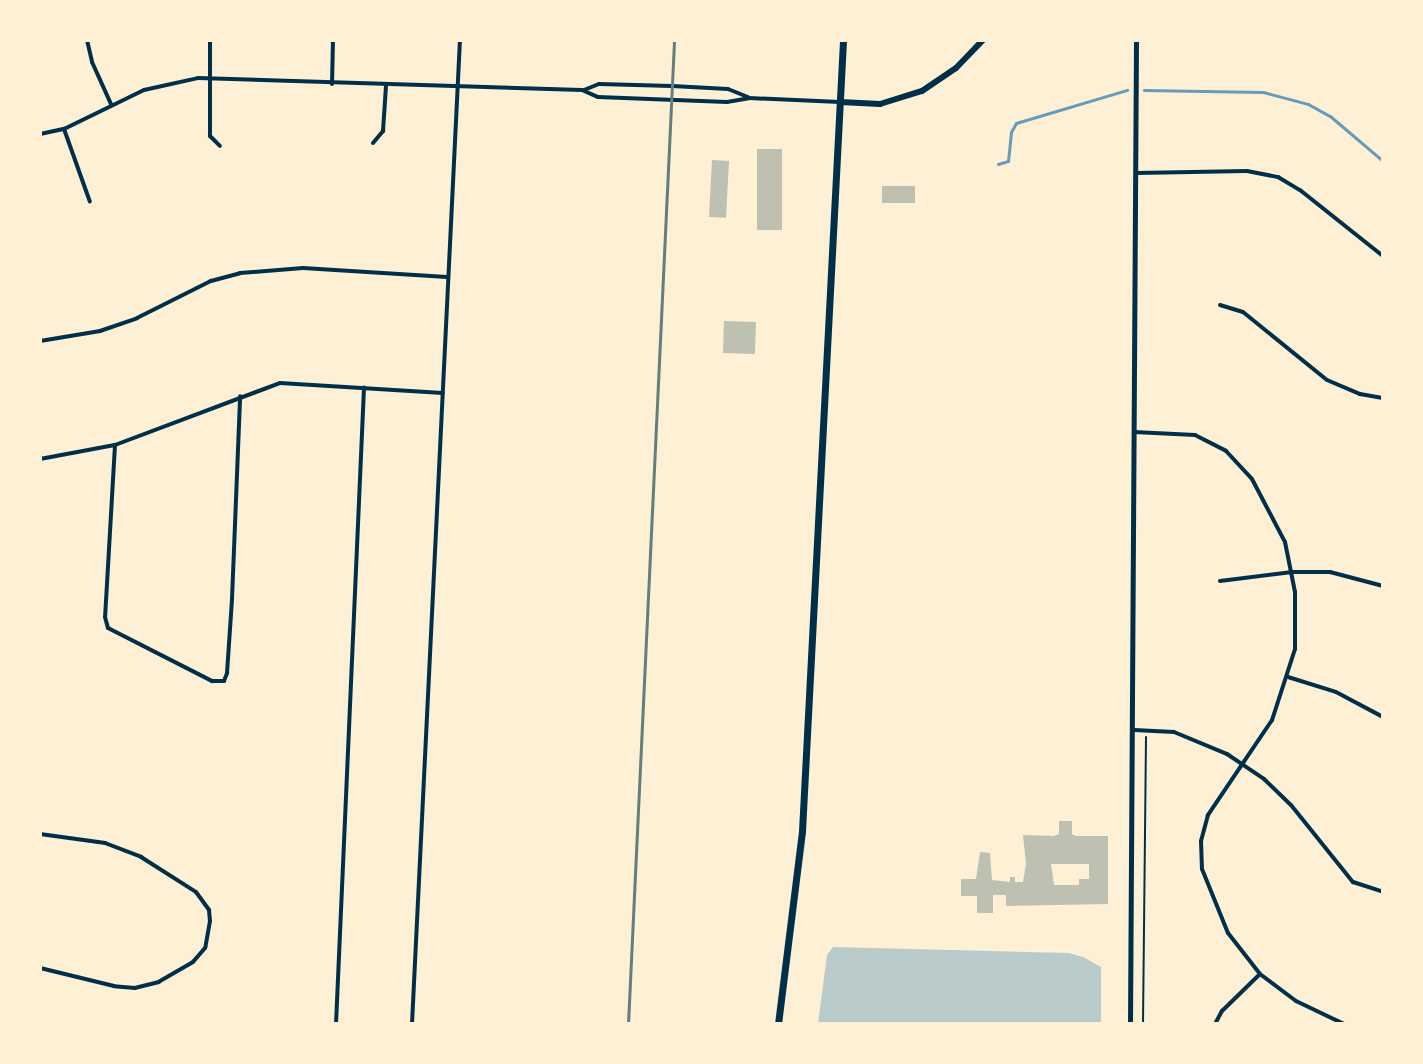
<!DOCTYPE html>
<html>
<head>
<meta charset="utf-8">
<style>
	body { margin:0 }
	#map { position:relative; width:1423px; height:1064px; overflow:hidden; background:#fdf0d5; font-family:Georgia,serif }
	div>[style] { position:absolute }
	.green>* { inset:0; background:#b9caca }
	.stream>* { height:3px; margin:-1.5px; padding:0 1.5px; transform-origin:1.5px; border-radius:1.5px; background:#669bbc }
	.building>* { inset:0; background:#bec0b2; transform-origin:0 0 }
	.path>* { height:2px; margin:-1px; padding:0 1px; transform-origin:1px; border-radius:1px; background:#003049 }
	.minor>* { height:4px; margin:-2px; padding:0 2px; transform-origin:2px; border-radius:2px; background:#003049 }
	.tertiary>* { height:5px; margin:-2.5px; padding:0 2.5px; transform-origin:2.5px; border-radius:2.5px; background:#003049 }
	.secondary>* { height:6px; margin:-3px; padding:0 3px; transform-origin:3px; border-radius:3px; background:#003049 }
	.primary>* { height:7px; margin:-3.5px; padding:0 3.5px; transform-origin:3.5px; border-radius:3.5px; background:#003049 }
	.rail>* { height:3px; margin:-1.5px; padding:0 1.5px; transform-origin:1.5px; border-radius:1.5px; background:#657d81 }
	span { translate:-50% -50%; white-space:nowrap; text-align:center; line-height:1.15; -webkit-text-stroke:8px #fdf0d5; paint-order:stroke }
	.frame { position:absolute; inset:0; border:42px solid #fdf0d5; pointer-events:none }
</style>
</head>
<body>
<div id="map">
	<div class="green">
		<div style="clip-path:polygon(833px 947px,1069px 953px,1083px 957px,1101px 967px,1101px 1024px,818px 1024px,827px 955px)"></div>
	</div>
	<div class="stream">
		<div style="left:1144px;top:90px;width:119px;rotate:1deg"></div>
		<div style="left:1263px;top:92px;width:47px;rotate:14.9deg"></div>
		<div style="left:1308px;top:104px;width:25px;rotate:29deg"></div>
		<div style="left:1330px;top:116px;width:70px;rotate:40.3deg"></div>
		<div style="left:998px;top:164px;width:10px;rotate:-17deg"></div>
		<div style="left:1008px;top:161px;width:29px;rotate:-84deg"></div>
		<div style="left:1011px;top:132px;width:10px;rotate:-61deg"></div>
		<div style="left:1016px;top:123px;width:116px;rotate:-16.6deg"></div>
	</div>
	<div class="building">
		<div style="left:757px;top:149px;width:25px;height:81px"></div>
		<div style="left:712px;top:160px;width:17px;height:57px;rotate:3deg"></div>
		<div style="left:882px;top:186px;width:33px;height:17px"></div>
		<div style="left:724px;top:321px;width:32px;height:32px;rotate:2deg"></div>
		<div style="clip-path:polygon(evenodd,1059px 821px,1072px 821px,1072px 834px,1075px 836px,1108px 836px,1108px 904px,1006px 906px,1006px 895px,993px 895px,993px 913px,977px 913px,977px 896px,961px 896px,961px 879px,976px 879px,980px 852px,990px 853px,992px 880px,1010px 882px,1010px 877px,1015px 877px,1015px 882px,1023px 882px,1026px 864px,1023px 835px,1054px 836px,1059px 834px,1059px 821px,1051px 864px,1089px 864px,1089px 879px,1079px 879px,1079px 885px,1054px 885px,1051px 864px)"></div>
	</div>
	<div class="path">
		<div style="left:1143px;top:1024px;width:287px;rotate:-89.4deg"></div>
	</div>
	<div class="minor">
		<div style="left:87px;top:40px;width:23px;rotate:77deg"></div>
		<div style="left:92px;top:62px;width:46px;rotate:65.7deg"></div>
		<div style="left:210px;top:40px;width:96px;rotate:90deg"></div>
		<div style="left:210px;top:136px;width:14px;rotate:45deg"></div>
		<div style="left:332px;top:84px;width:44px;rotate:-88.7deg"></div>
		<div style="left:584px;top:90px;width:16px;rotate:-22deg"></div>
		<div style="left:599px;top:84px;width:73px;rotate:1.6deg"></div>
		<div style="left:672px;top:86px;width:56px;rotate:3.1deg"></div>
		<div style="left:728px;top:89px;width:22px;rotate:22deg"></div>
		<div style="left:64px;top:129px;width:77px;rotate:70.4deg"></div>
		<div style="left:40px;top:134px;width:25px;rotate:-12deg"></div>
		<div style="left:64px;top:129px;width:89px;rotate:-26deg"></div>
		<div style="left:144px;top:90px;width:55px;rotate:-12.5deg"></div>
		<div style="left:198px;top:78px;width:384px;rotate:1.8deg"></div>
		<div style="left:582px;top:90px;width:17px;rotate:24deg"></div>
		<div style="left:598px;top:97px;width:129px;rotate:2.2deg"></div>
		<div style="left:727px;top:102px;width:22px;rotate:-10deg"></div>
		<div style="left:749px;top:98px;width:91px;rotate:2.5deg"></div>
		<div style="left:373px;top:143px;width:16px;rotate:-50deg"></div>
		<div style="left:383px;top:131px;width:45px;rotate:-86.2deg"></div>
		<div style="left:1136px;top:173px;width:111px;rotate:-1deg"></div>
		<div style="left:1247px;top:171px;width:32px;rotate:11deg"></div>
		<div style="left:1278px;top:177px;width:26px;rotate:31deg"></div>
		<div style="left:1300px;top:190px;width:106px;rotate:38.5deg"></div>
		<div style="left:1220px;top:305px;width:24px;rotate:17deg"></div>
		<div style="left:1243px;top:312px;width:108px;rotate:39deg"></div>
		<div style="left:1327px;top:380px;width:36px;rotate:23deg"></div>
		<div style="left:1360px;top:394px;width:23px;rotate:10deg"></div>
		<div style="left:40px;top:341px;width:61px;rotate:-9.5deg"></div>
		<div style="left:100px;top:331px;width:39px;rotate:-19deg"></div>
		<div style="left:137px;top:318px;width:83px;rotate:-26.6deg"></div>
		<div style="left:211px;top:281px;width:30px;rotate:-15deg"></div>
		<div style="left:240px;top:273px;width:63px;rotate:-4.5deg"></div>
		<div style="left:303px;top:268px;width:144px;rotate:3.6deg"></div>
		<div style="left:1134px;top:432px;width:61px;rotate:2.8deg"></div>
		<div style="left:1195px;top:435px;width:35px;rotate:27deg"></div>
		<div style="left:1226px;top:451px;width:38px;rotate:47deg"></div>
		<div style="left:1252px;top:479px;width:71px;rotate:62.4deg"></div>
		<div style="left:1285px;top:542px;width:51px;rotate:78.7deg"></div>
		<div style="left:1295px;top:592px;width:57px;rotate:90deg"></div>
		<div style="left:1295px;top:649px;width:75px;rotate:107.9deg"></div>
		<div style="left:1272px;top:720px;width:115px;rotate:124deg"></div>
		<div style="left:1208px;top:815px;width:27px;rotate:105deg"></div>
		<div style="left:1201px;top:841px;width:28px;rotate:88deg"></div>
		<div style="left:1202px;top:869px;width:69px;rotate:67.9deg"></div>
		<div style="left:1228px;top:933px;width:52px;rotate:52deg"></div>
		<div style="left:1260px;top:974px;width:45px;rotate:36.9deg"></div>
		<div style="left:1296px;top:1001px;width:53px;rotate:25.6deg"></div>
		<div style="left:115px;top:445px;width:172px;rotate:93.3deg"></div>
		<div style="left:105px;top:617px;width:11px;rotate:75deg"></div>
		<div style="left:108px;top:628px;width:117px;rotate:27deg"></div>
		<div style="left:212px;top:681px;width:12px"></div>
		<div style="left:224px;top:681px;width:9px;rotate:-69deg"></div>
		<div style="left:227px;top:673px;width:74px;rotate:-86.1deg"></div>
		<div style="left:232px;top:599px;width:203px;rotate:-87.7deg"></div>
		<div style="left:40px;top:459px;width:76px;rotate:-10.6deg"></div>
		<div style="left:115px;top:445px;width:176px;rotate:-20.6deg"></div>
		<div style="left:280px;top:383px;width:163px;rotate:3.5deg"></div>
		<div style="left:1220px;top:581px;width:73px;rotate:-7.1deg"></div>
		<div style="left:1292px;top:572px;width:38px"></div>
		<div style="left:1330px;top:572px;width:55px;rotate:14.8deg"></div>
		<div style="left:1288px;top:677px;width:50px;rotate:17.4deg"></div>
		<div style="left:1336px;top:692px;width:53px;rotate:28deg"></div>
		<div style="left:1134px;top:730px;width:40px;rotate:2.9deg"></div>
		<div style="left:1174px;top:732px;width:57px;rotate:22.5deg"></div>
		<div style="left:1227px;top:754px;width:45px;rotate:34deg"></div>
		<div style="left:1264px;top:779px;width:37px;rotate:44deg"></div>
		<div style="left:1291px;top:805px;width:99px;rotate:51.2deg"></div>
		<div style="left:1353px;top:882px;width:32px;rotate:18deg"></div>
		<div style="left:40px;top:834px;width:66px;rotate:7.9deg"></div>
		<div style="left:105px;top:843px;width:39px;rotate:21deg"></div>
		<div style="left:141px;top:857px;width:65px;rotate:32.5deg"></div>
		<div style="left:196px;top:892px;width:22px;rotate:54deg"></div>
		<div style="left:209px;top:910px;width:11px;rotate:85deg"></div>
		<div style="left:210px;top:921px;width:27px;rotate:100deg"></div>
		<div style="left:205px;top:948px;width:18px;rotate:131deg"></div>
		<div style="left:193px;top:962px;width:39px;rotate:150deg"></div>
		<div style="left:159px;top:982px;width:25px;rotate:166deg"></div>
		<div style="left:135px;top:988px;width:21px;rotate:-175deg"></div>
		<div style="left:114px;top:986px;width:76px;rotate:-166.3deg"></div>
		<div style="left:336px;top:1024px;width:637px;rotate:-87.48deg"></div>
		<div style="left:412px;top:1024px;width:985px;rotate:-87.21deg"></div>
		<div style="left:1215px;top:1024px;width:15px;rotate:-62deg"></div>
		<div style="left:1222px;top:1011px;width:53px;rotate:-44.2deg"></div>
	</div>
	<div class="tertiary">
		<div style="left:1130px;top:1024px;width:984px;rotate:-89.65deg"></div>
	</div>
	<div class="secondary">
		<div style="left:840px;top:102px;width:40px;rotate:2.9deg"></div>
		<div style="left:880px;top:104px;width:44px;rotate:-17.2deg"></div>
		<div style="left:922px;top:91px;width:41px;rotate:-34.1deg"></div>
		<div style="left:956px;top:68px;width:39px;rotate:-46deg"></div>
	</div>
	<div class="primary">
		<div style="left:778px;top:1024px;width:194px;rotate:-82.9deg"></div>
		<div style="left:802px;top:831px;width:792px;rotate:-87.03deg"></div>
	</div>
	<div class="rail">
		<div style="left:628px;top:1024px;width:985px;rotate:-87.32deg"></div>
	</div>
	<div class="frame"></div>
</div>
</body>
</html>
